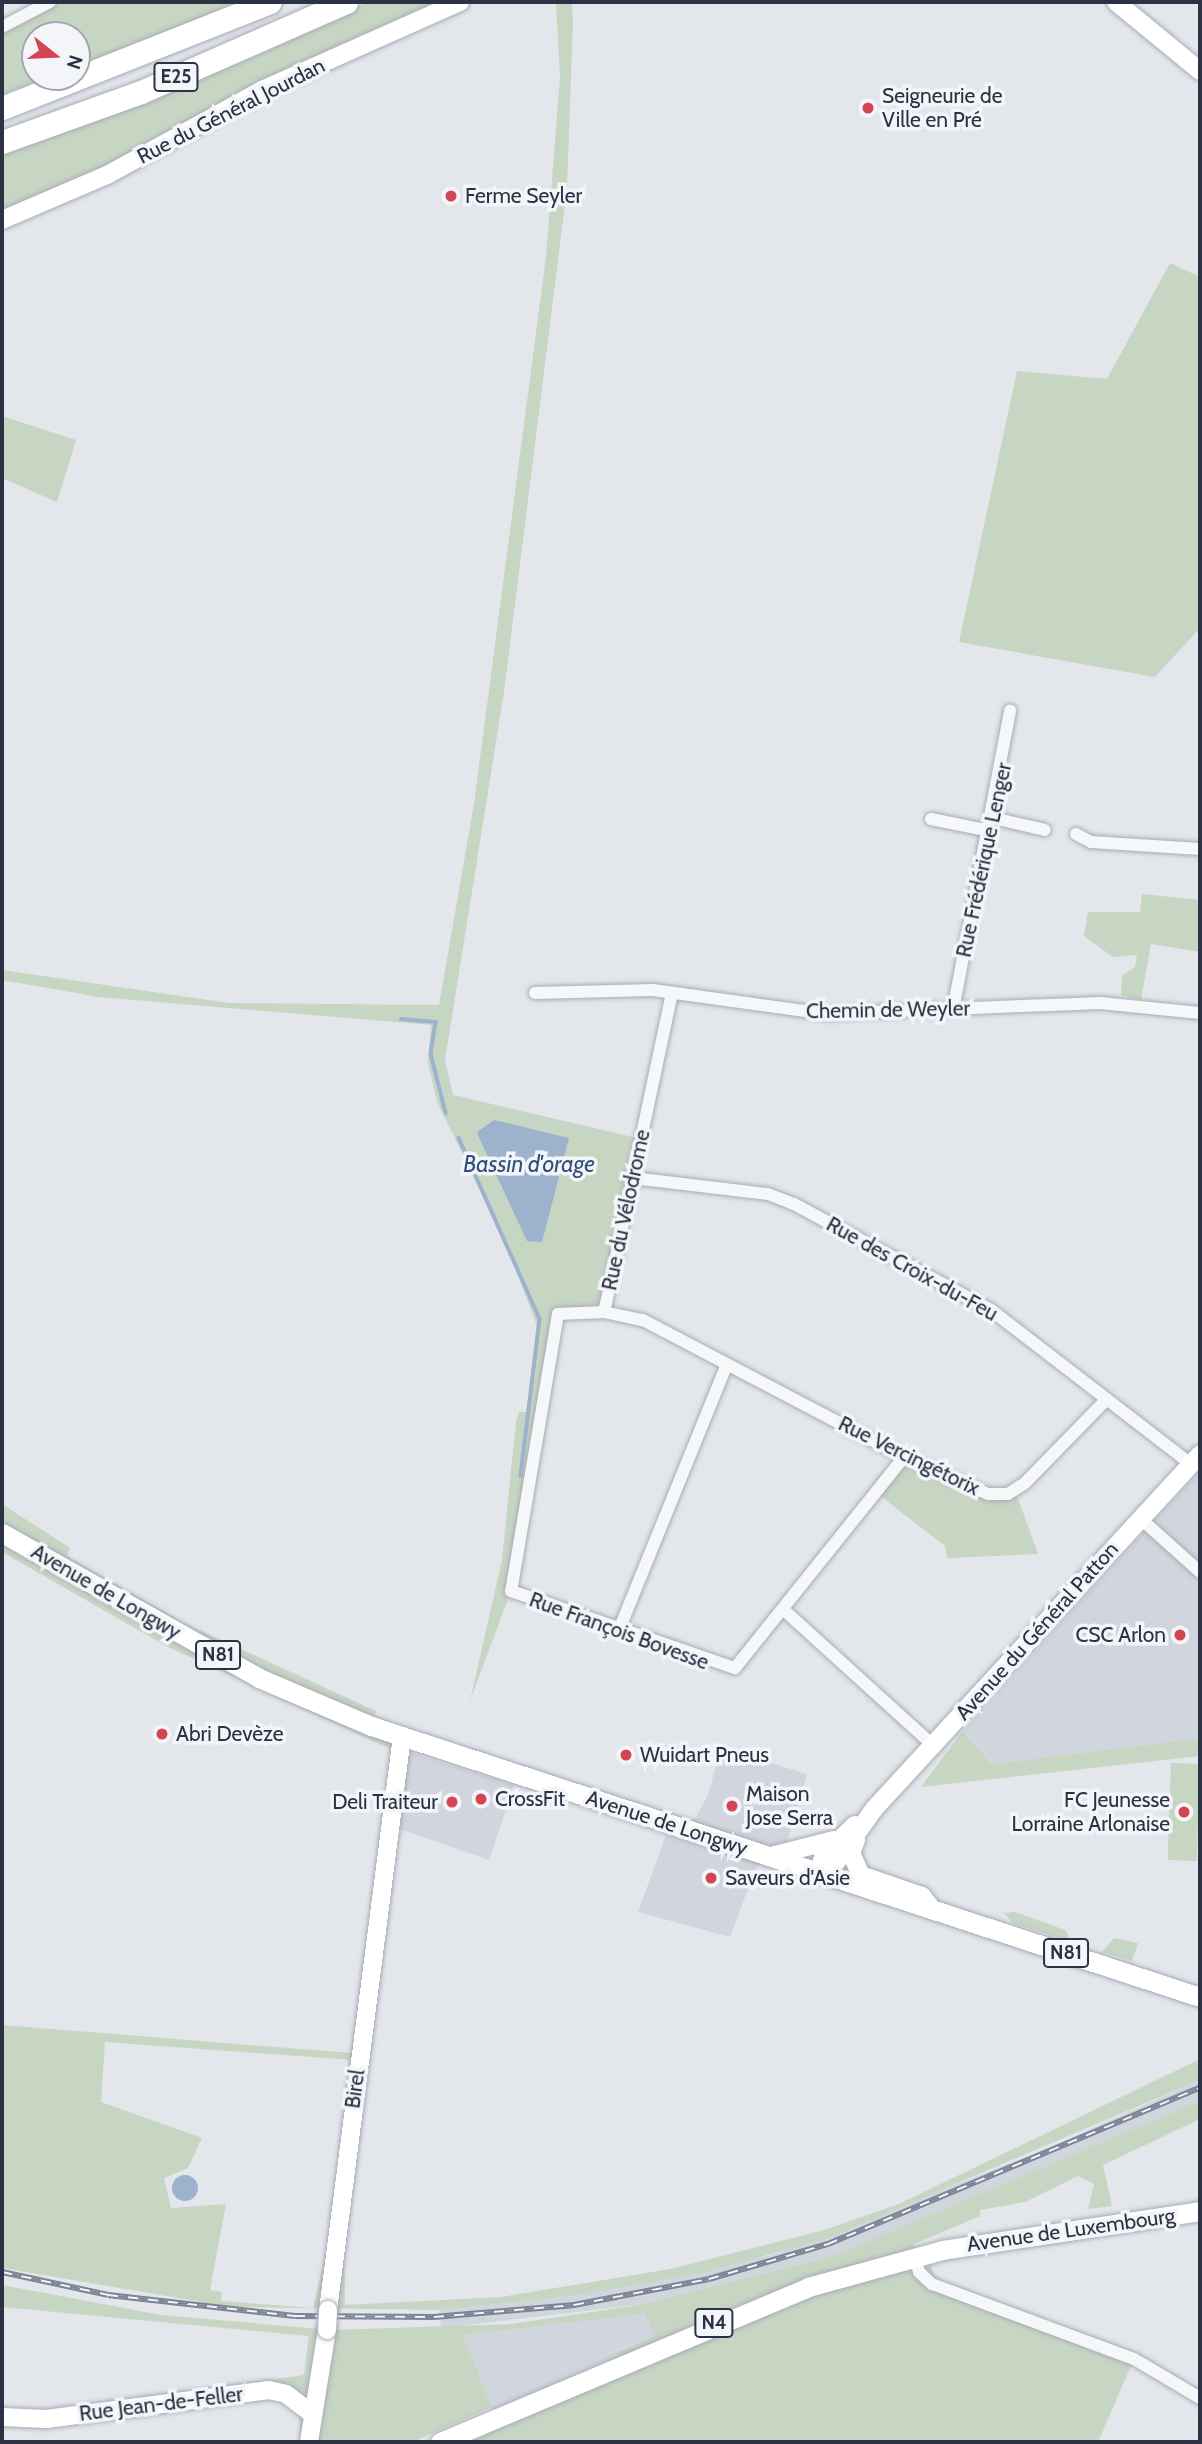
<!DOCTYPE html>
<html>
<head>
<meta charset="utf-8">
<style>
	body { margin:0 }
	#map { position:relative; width:1202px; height:2444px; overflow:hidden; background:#e3e6eb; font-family:Cabin,sans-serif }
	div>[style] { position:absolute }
	.built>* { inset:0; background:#d1d5dd }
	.green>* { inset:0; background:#c7d5c3; transform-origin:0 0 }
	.water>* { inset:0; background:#9db2cc }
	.round { border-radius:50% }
	.stream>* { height:3.5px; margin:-1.75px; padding:0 1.75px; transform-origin:1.75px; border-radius:1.75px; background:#9db2cc }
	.roads { filter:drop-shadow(0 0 2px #a8acb6) drop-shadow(0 0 2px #a8acb6) }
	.street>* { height:12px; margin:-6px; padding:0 6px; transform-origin:6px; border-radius:6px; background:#f6f7f9 }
	.secondary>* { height:18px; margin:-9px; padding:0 9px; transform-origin:9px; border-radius:9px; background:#fff }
	.primary>* { height:19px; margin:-9.5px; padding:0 9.5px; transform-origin:9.5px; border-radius:9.5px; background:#fff }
	.highway>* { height:23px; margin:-11.5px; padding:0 11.5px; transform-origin:11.5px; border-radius:11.5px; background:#fff }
	.rail>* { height:6px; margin-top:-3px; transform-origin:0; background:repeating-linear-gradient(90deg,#f3f5f8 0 10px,#7b8495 0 20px); box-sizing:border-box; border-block:2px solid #7b8495 }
	.bridges { filter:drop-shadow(0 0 2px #a8acb6) drop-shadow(0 0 2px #a8acb6) }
	.secondary-bridge>* { height:18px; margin:-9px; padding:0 9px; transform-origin:9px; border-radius:9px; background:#fff }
	.dots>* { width:19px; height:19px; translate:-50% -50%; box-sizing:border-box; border:4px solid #f3f5f8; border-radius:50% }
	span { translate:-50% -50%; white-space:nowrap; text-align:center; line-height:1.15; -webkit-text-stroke:7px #f3f5f8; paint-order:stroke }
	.shield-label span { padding:2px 5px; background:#f3f5f8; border:2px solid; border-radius:5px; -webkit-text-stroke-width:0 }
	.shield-label { font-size:19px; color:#2a3244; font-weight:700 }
	.poi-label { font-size:21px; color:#2a3244 }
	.left { translate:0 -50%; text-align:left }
	.right { translate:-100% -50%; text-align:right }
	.street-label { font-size:21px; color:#2a3244 }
	.water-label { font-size:23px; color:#324f7a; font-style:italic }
	.frame { position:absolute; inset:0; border:4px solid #2a3244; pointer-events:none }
	.north { position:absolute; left:21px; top:21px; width:70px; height:70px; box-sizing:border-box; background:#f3f5f8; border:2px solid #a3a7b0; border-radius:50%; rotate:108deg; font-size:19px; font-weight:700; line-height:28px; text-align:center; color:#2a3244 }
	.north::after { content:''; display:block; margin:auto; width:24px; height:32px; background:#d34555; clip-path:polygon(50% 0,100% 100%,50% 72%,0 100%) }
</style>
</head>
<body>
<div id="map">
	<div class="built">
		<div style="clip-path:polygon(1200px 1471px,1200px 1738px,992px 1764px,962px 1732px)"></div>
		<div style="clip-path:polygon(721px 1748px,807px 1774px,786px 1846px,756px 1868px,730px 1937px,638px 1912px,670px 1824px,689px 1830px,708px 1795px)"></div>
		<div style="clip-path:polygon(412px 1753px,514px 1785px,489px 1860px,397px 1828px,405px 1762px)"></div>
		<div style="clip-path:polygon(1200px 2080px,1200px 2101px,832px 2256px,645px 2304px,441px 2328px,439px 2310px,573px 2296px,772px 2255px,1037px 2153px)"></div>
		<div style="clip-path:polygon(646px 2314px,655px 2336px,616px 2351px,620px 2362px,496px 2417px,463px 2335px)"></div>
	</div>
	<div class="green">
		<div style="clip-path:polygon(50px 2px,233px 2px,153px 44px,77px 68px,77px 35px,35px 35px,35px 77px,50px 77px,2px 94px,2px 27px)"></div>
		<div style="clip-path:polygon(368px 2px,460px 2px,2px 220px,2px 156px,261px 54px)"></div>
		<div style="clip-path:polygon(556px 2px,572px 2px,573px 19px,567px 188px,504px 692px,445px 1060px,453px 1095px,641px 1139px,604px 1312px,558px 1315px,511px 1591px,470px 1701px,502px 1560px,516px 1422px,519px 1412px,527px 1412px,537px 1326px,504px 1238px,437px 1102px,428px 1063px,431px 1025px,99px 997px,2px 980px,2px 970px,229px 1003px,439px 1005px,474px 804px,546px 257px,560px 77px)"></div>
		<div style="clip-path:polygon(1170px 263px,1200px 277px,1200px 628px,1155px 677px,959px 642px,1017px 371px,1107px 379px)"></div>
		<div style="clip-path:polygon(2px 416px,76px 440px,57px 502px,2px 478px)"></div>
		<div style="clip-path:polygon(1142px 894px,1200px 900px,1200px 952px,1151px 944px,1141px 1000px,1121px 995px,1122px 976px,1135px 967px,1137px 955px,1113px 957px,1084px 936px,1088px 912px,1140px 912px)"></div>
		<div style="clip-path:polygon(904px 1457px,968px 1489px,1015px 1490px,1038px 1554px,947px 1558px,945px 1546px,875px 1492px)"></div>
		<div style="clip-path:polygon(evenodd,2px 1504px,70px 1548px,67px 1556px,184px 1623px,376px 1711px,371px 1726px,402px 1736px,344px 2221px,345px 2305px,501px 2297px,670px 2269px,824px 2230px,899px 2204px,1200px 2059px,1200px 2080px,826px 2239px,705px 2272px,573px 2296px,439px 2310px,231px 2307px,2px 2268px,2px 2025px,351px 2053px,393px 1750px,166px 1646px,2px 1552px,2px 1504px,105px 2042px,354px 2060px,333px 2221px,313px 2308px,221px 2301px,222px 2292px,210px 2290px,226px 2204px,171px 2208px,164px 2178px,188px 2168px,202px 2138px,101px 2102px,105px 2042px)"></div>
		<div style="clip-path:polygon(962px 1732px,992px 1764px,1200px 1738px,1200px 1756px,921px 1787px)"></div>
		<div style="left:1171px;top:1763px;width:29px;height:97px;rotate:2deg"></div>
		<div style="clip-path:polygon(1015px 1912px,1065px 1930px,1069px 1936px,1065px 1940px,1013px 1923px,1004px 1913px)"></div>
		<div style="clip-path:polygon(1114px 1938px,1138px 1943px,1132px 1961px,1102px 1952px)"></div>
		<div style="clip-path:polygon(1200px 2101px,1200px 2119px,1103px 2165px,1112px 2206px,1088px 2209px,1094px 2184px,1078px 2176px,1025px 2202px,980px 2210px,980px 2216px,914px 2244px,915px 2256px,902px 2271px,924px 2271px,930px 2263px,935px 2277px,955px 2287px,1134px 2359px,1098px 2442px,469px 2442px,485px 2435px,480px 2424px,620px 2362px,616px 2352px,655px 2336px,645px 2314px,463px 2335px,492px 2407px,412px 2442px,302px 2442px,298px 2412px,269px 2395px,26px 2414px,304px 2375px,309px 2336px,2px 2307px,2px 2285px,161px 2315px,332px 2330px,511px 2324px,645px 2304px,832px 2256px)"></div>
	</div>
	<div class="water">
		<div style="clip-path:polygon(494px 1120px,569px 1138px,542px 1242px,527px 1241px,481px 1142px,477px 1132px)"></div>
		<div class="round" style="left:172px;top:2175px;width:26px;height:26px"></div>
	</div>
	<div class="stream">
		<div style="left:401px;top:1019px;width:35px;rotate:5deg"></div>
		<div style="left:436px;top:1022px;width:32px;rotate:99deg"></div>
		<div style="left:431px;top:1054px;width:61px;rotate:75.7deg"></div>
		<div style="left:459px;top:1138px;width:198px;rotate:65.9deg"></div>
		<div style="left:540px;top:1319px;width:158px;rotate:96.9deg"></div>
	</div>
	<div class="roads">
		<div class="street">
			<div style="left:2px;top:27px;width:54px;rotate:-27.5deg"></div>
			<div style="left:993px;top:818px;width:53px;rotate:13deg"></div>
			<div style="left:931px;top:819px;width:60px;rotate:11.5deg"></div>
			<div style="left:1076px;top:834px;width:17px;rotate:28deg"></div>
			<div style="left:1091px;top:842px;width:109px;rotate:3.7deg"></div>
			<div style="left:535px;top:993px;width:118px;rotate:-1.5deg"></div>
			<div style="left:653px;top:990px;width:174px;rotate:7.9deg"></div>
			<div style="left:825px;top:1014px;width:275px;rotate:-2.3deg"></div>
			<div style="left:1100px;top:1003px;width:100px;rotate:5.7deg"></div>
			<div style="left:672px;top:993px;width:326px;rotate:102deg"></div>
			<div style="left:604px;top:1312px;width:46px;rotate:177.5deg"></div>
			<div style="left:558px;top:1314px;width:281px;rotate:99.6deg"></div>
			<div style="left:511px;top:1591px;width:237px;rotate:19deg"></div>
			<div style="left:735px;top:1668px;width:270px;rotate:-51.3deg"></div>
			<div style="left:953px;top:1010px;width:305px;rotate:-79.2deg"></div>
			<div style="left:633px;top:1178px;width:136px;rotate:6.8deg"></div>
			<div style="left:768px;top:1194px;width:28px;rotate:21deg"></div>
			<div style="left:794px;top:1204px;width:224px;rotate:28.3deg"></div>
			<div style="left:991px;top:1310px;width:252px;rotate:37.6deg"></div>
			<div style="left:604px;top:1312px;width:40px;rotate:12deg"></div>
			<div style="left:643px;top:1320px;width:295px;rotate:27.7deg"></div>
			<div style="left:904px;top:1457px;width:92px;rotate:23.8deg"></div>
			<div style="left:988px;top:1494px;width:20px"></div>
			<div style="left:1008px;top:1494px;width:20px;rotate:-33deg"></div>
			<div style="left:1025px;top:1483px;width:117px;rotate:-45.7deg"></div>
			<div style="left:1141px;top:1519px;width:79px;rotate:41.9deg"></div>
			<div style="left:785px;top:1611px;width:200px;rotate:42.2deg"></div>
			<div style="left:619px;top:1630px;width:287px;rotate:-67.9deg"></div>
			<div style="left:915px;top:2256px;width:16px;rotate:76deg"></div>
			<div style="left:919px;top:2272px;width:18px;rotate:43deg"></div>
			<div style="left:932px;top:2284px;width:215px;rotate:20.4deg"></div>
			<div style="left:1134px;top:2359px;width:77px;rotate:30.6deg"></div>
		</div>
		<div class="secondary">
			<div style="left:1116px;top:2px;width:109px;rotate:39.4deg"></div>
			<div style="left:2px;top:220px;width:114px;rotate:-23.2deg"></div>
			<div style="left:107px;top:175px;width:177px;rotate:-28.7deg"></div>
			<div style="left:262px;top:90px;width:217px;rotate:-24deg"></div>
			<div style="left:856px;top:1840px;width:14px;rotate:111deg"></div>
			<div style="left:851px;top:1853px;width:24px;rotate:66deg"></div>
			<div style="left:861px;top:1875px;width:65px;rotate:19deg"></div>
			<div style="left:922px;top:1896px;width:16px;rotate:52deg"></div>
			<div style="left:771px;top:1856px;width:65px;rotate:-14.3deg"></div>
			<div style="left:818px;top:1872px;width:18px;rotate:-71deg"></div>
			<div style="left:824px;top:1855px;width:43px;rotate:-44.1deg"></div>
			<div style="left:827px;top:1875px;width:81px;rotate:-54.5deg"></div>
			<div style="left:874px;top:1809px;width:482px;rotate:-47.4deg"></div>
			<div style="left:328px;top:2310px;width:579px;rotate:-82.65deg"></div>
			<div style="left:2px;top:2417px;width:44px;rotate:2.6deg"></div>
			<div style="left:46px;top:2419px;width:225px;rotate:-7.4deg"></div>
			<div style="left:269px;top:2390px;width:17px;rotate:13deg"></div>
			<div style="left:286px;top:2394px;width:34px;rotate:37deg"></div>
			<div style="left:309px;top:2442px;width:113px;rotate:-80.9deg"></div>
		</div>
		<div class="primary">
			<div style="left:2px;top:1533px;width:295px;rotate:29.4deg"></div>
			<div style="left:259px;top:1678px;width:122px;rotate:23.2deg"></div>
			<div style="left:371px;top:1726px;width:872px;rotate:18.1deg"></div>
			<div style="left:440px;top:2442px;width:399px;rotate:-22.8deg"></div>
			<div style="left:808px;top:2287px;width:139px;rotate:-15.4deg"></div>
			<div style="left:942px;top:2250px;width:261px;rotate:-8.6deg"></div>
		</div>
		<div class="highway">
			<div style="left:2px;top:108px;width:288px;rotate:-21.6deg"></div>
			<div style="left:2px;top:142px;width:148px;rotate:-19.8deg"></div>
			<div style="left:141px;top:92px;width:224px;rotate:-23.7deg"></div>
		</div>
	</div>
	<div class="rail">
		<div style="left:2px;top:2272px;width:108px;rotate:12.2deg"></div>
		<div style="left:108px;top:2295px;width:188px;rotate:6.4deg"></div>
		<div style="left:295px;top:2316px;width:139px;rotate:0.4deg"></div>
		<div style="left:434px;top:2317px;width:141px;rotate:-4.9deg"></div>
		<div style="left:574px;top:2305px;width:137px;rotate:-10.9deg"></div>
		<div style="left:709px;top:2279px;width:124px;rotate:-16.4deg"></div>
		<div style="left:828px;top:2244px;width:403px;rotate:-22.8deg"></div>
	</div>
	<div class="bridges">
		<div class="secondary-bridge">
			<div style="left:327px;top:2330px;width:20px;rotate:-87deg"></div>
		</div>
	</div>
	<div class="dots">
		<div style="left:868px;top:108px;background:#d34555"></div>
		<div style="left:451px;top:196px;background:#d34555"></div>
		<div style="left:1180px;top:1635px;background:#d34555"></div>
		<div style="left:162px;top:1734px;background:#d34555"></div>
		<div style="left:626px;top:1755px;background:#d34555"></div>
		<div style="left:481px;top:1799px;background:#d34555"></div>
		<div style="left:452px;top:1802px;background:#d34555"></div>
		<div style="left:732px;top:1806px;background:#d34555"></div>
		<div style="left:1184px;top:1812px;background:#d34555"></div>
		<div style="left:711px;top:1878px;background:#d34555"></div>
	</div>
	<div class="shield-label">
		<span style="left:176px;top:77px">E25</span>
		<span style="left:218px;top:1655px">N81</span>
		<span style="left:1066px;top:1953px">N81</span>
		<span style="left:714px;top:2323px">N4</span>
	</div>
	<div class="poi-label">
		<span class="left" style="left:882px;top:108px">Seigneurie de<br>Ville en Pré</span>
		<span class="left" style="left:465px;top:196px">Ferme Seyler</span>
		<span class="right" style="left:1166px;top:1635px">CSC Arlon</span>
		<span class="left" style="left:176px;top:1734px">Abri Devèze</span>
		<span class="left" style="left:640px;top:1755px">Wuidart Pneus</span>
		<span class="left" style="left:746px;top:1806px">Maison<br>Jose Serra</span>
		<span class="left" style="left:495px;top:1799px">CrossFit</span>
		<span class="right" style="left:1170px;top:1812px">FC Jeunesse<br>Lorraine Arlonaise</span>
		<span class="right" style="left:438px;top:1802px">Deli Traiteur</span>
		<span class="left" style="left:725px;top:1878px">Saveurs d'Asie</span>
	</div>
	<div class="street-label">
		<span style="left:231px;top:111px;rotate:-27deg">Rue du Général Jourdan</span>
		<span style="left:984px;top:860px;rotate:-78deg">Rue Frédérique Lenger</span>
		<span style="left:888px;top:1010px;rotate:-1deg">Chemin de Weyler</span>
		<span style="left:626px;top:1210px;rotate:-78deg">Rue du Vélodrome</span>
		<span style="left:912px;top:1269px;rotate:29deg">Rue des Croix-du-Feu</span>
		<span style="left:909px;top:1456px;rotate:26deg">Rue Vercingétorix</span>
		<span style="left:106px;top:1592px;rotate:30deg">Avenue de Longwy</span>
		<span style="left:619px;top:1631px;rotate:20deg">Rue François Bovesse</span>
		<span style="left:1037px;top:1631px;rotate:-48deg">Avenue du Général Patton</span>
		<span style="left:667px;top:1823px;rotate:18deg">Avenue de Longwy</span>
		<span style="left:355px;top:2089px;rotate:-82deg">Birel</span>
		<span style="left:1071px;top:2230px;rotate:-8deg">Avenue de Luxembourg</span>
		<span style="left:161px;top:2404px;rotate:-7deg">Rue Jean-de-Feller</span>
	</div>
	<div class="water-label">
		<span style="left:529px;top:1164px">Bassin d'orage</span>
	</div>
	<div class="frame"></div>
	<div class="north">N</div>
</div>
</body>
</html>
